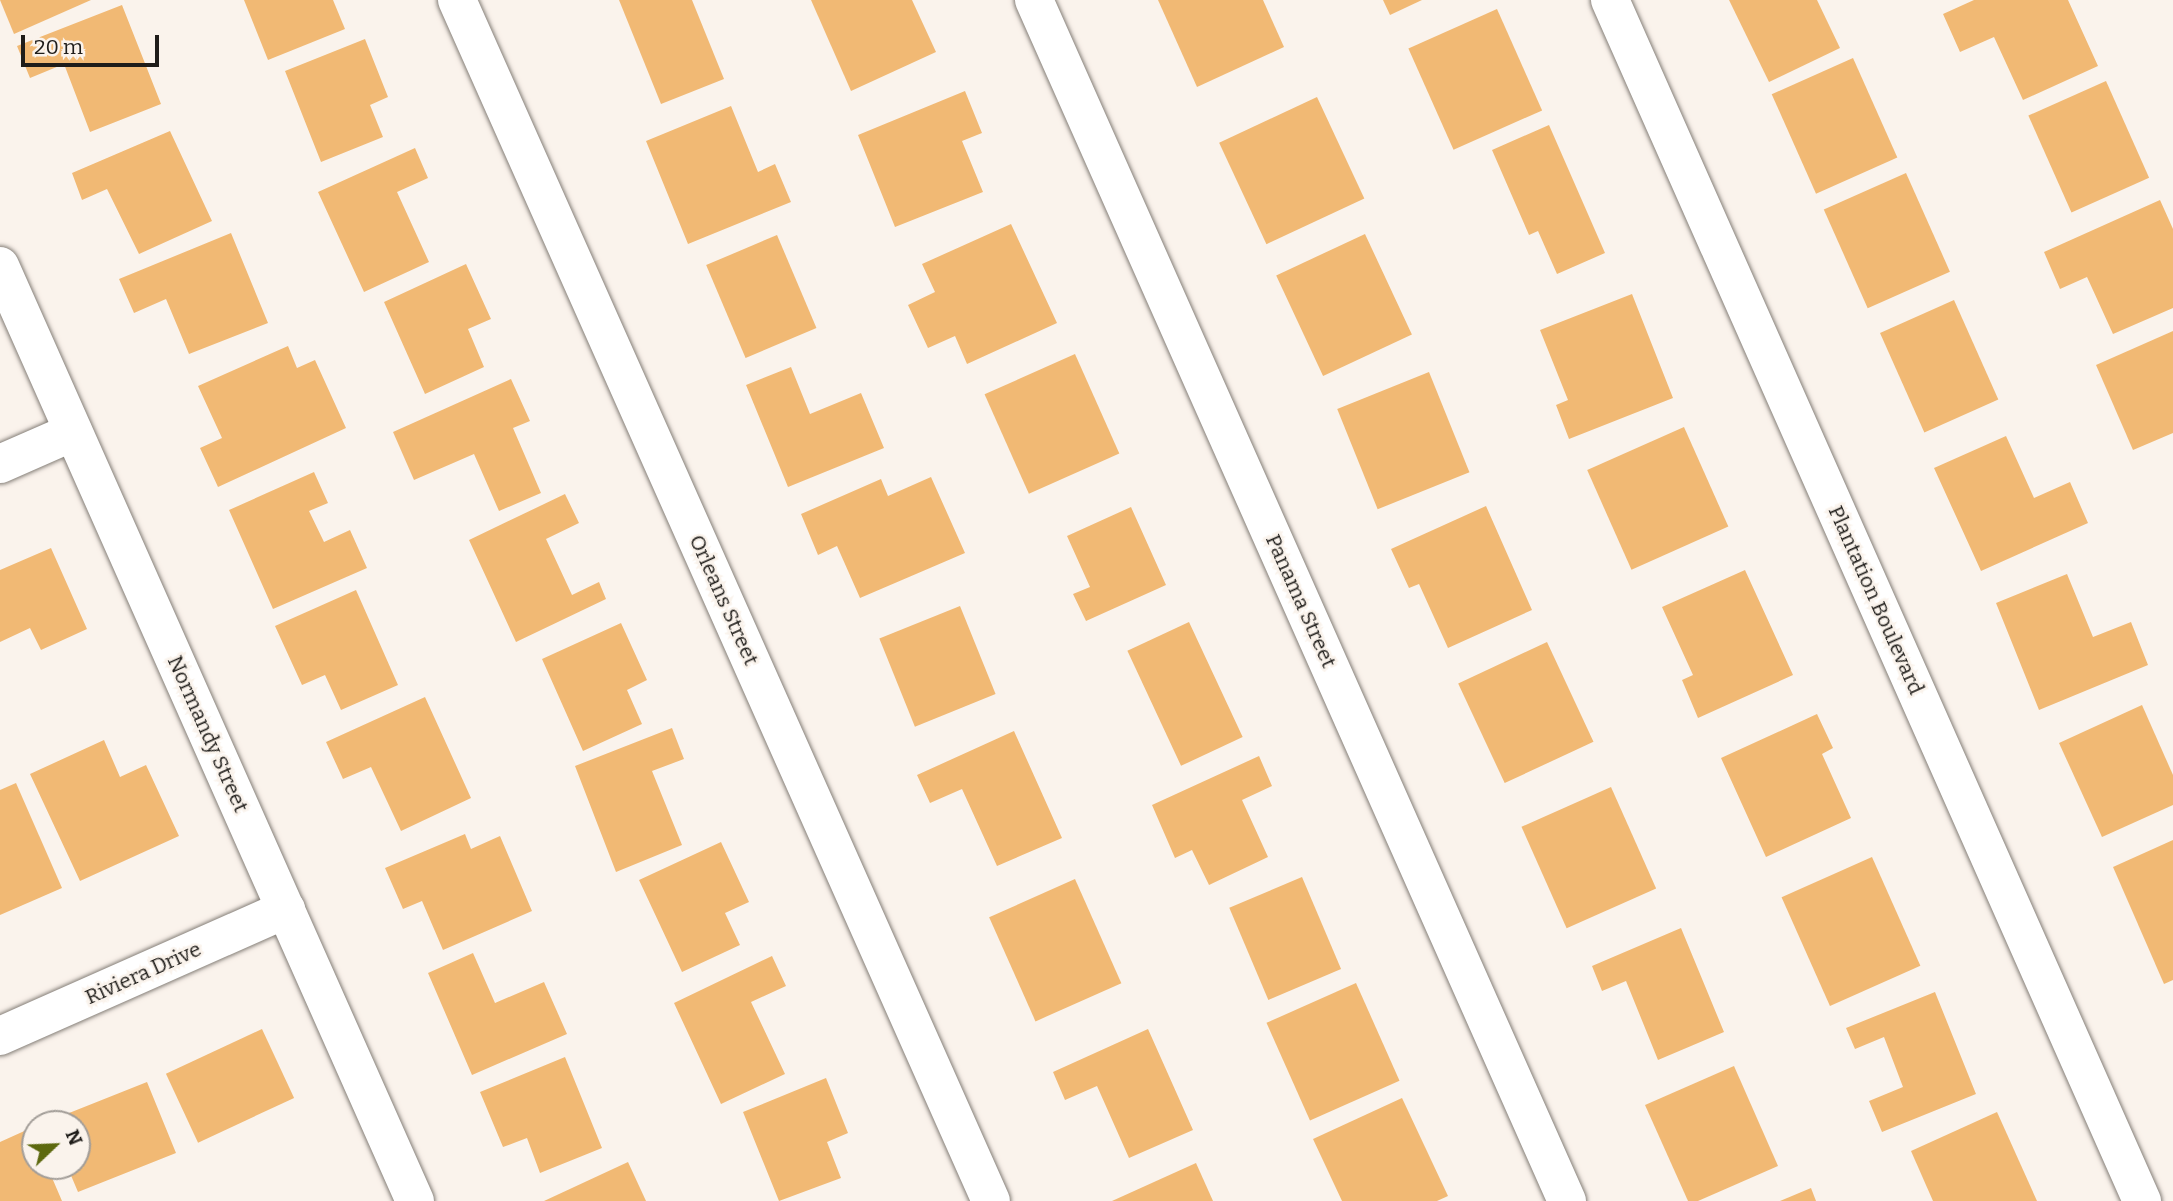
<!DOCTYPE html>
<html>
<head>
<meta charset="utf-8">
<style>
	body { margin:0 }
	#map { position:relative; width:2173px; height:1201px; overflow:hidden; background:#faf3ec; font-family:Bitter,serif }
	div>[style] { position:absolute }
	.building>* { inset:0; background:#f1b974; transform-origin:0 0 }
	.roads { filter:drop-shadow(0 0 2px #857f78) drop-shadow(0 0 2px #857f78) }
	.minor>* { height:38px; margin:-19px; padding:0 19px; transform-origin:19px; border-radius:19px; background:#fff }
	span { translate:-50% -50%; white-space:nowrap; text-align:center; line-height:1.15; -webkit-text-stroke:5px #faf3ec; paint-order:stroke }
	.street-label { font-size:21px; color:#1f1d1a }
	.north { position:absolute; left:21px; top:1110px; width:70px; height:70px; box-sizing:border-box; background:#faf3ec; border:2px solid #a29d98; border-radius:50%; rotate:67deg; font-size:19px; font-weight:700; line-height:28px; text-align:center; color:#1f1d1a }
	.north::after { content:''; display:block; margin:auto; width:24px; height:32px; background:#5d690f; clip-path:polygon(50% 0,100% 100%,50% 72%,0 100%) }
	.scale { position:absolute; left:21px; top:35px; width:138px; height:32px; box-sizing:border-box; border:4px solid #1f1d1a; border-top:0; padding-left:9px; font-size:21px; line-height:24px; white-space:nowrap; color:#1f1d1a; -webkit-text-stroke:5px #faf3ec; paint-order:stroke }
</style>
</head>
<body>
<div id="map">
	<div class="building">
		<div style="clip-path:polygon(0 0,91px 0,14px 34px)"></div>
		<div style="clip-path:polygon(244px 0,333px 0,345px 29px,268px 60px)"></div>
		<div style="clip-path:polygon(619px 0,692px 0,724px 79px,661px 104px)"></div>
		<div style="clip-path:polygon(811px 0,912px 0,936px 52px,851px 91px)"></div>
		<div style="clip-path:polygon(1158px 0,1263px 0,1284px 47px,1197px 87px)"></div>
		<div style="clip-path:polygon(1383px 0,1422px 0,1390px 15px)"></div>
		<div style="clip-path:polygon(1729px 0,1817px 0,1840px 48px,1769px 82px)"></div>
		<div style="clip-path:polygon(1974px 0,2068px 0,2098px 66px,2023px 100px,1994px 37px,1960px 52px,1943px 14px)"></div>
		<div style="clip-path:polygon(122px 5px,161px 104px,90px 132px,64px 64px,30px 78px,17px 46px)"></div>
		<div style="left:1497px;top:9px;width:111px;height:97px;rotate:66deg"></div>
		<div style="clip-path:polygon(365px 39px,388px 97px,370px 105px,383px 137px,321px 162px,285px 71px)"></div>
		<div style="left:1853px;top:58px;width:109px;height:89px;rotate:66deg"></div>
		<div style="left:2106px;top:81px;width:106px;height:85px;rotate:66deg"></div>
		<div style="clip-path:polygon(965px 91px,982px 133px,962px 141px,983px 192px,895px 227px,858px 135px)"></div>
		<div style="left:1317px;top:97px;width:112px;height:108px;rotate:65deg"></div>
		<div style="clip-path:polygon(731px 106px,758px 172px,775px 164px,791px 202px,688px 244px,646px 141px)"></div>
		<div style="clip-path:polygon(1549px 125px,1605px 253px,1557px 274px,1538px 231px,1529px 235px,1492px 150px)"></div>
		<div style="clip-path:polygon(170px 131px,212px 221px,139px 254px,107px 189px,82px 200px,72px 173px)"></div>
		<div style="clip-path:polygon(415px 148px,428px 178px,397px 192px,429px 262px,364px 292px,318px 192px)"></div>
		<div style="left:1906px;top:173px;width:108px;height:90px;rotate:66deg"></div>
		<div style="clip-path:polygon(2160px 200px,2173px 229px,2173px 308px,2113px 334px,2087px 277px,2060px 289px,2044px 252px)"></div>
		<div style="clip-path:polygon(1011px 224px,1057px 323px,967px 364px,955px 336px,928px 348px,908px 305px,935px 292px,922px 264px)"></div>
		<div style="clip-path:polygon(231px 233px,268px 323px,189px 354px,166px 299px,134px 313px,119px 279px)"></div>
		<div style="left:1365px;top:234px;width:111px;height:98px;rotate:65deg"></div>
		<div style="left:777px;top:235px;width:101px;height:77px;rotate:67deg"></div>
		<div style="clip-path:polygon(466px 264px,491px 319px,468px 329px,484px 367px,425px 394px,384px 302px)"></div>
		<div style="clip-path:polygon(1632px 294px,1673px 398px,1569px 439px,1556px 405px,1568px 400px,1540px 330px)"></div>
		<div style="left:1954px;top:300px;width:109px;height:81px;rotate:66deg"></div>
		<div style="clip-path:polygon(2173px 331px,2173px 433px,2133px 450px,2096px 365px)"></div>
		<div style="clip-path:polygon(288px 346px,297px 368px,315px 360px,346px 428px,218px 487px,200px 448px,222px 438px,198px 386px)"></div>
		<div style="left:1075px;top:354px;width:109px;height:99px;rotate:66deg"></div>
		<div style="clip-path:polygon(791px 367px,810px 414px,861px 393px,884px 448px,788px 487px,746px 385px)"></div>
		<div style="left:1429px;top:372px;width:108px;height:99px;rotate:68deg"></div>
		<div style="clip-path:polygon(511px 379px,530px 421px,513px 428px,541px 493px,499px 511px,474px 454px,414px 480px,393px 432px)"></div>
		<div style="left:1684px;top:427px;width:109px;height:106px;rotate:66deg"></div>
		<div style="clip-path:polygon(2006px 436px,2034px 498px,2070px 482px,2088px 523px,1981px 571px,1934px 468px)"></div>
		<div style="clip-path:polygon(314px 472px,328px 503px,309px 511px,324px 542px,350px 530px,367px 568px,273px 609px,229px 510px)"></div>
		<div style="clip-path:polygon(931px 477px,965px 553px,860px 598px,837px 546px,818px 555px,801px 514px,881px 479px,888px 496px)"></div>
		<div style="clip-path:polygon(565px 494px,579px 523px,546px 539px,572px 595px,599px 582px,606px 599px,516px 642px,469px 540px)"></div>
		<div style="clip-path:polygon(1486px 506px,1532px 610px,1448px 648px,1419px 584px,1409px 588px,1391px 549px)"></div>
		<div style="clip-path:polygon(1131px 507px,1166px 585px,1086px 621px,1073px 594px,1090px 587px,1067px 536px)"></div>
		<div style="clip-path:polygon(51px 548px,87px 629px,41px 650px,30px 628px,0 642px,0 570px)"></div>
		<div style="clip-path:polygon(1745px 570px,1793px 675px,1698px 718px,1682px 680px,1693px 675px,1662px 607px)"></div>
		<div style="clip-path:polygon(2067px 574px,2093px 637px,2131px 622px,2148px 665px,2039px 710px,1996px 603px)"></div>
		<div style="clip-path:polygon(356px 590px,398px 685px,341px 710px,325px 675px,302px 685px,275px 626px)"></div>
		<div style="left:960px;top:606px;width:95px;height:87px;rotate:68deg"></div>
		<div style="left:1189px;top:622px;width:127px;height:68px;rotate:65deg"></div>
		<div style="clip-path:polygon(621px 623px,647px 680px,627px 690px,642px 724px,583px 751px,542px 659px)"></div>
		<div style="left:1547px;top:642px;width:110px;height:98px;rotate:65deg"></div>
		<div style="clip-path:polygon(425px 697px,471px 798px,401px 831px,371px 767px,343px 779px,326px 742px)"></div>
		<div style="clip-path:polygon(2142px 705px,2173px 775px,2173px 805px,2102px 837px,2059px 743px)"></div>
		<div style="clip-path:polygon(1817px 714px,1833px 748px,1822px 754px,1851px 818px,1766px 857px,1721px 758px)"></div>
		<div style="clip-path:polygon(672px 728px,684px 759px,652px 771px,682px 845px,616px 872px,575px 766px)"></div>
		<div style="clip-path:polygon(1014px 731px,1062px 838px,997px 866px,962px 789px,930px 803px,917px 775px)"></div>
		<div style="clip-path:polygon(104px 740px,120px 777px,146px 765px,179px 836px,80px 881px,30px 774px)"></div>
		<div style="clip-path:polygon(1259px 756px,1272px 786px,1242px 800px,1268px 857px,1209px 885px,1192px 850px,1175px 858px,1152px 805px)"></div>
		<div style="clip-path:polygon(16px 783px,62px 888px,0 915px,0 790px)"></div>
		<div style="left:1611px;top:787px;width:111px;height:98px;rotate:66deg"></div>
		<div style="clip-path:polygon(465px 834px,471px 849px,500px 836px,532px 911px,443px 950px,422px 901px,403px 909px,385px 868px)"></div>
		<div style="clip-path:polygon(2173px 840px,2173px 980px,2164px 984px,2113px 867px)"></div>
		<div style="clip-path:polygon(721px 842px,749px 902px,725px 913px,740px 945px,682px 972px,639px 880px)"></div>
		<div style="left:1872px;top:857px;width:119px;height:99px;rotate:66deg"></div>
		<div style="left:1302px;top:877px;width:100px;height:79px;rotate:67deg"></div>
		<div style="left:1075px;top:879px;width:114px;height:94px;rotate:66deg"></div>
		<div style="clip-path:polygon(1681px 928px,1724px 1032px,1658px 1060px,1626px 981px,1602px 991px,1592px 966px)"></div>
		<div style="clip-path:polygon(473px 953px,495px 1003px,544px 982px,567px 1034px,472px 1075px,428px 973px)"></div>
		<div style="clip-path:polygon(772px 956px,786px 986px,751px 1002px,785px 1074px,721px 1104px,674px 1003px)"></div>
		<div style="left:1356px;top:983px;width:107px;height:98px;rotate:66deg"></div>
		<div style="clip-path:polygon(1935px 992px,1976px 1094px,1882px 1132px,1869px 1101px,1903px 1087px,1884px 1037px,1855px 1049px,1846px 1028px)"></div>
		<div style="left:262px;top:1029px;width:76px;height:106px;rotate:65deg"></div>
		<div style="clip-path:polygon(1148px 1029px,1193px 1130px,1129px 1158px,1097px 1086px,1065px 1100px,1053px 1072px)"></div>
		<div style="clip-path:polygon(565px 1057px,602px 1148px,540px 1173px,527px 1138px,503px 1147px,480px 1092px)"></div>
		<div style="clip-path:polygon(1734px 1066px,1778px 1166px,1698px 1201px,1688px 1201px,1645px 1105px)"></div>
		<div style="clip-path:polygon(826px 1078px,848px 1133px,827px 1142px,841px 1178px,779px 1201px,743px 1112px)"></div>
		<div style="clip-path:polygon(147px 1082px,176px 1153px,78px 1192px,67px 1166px,77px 1166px,77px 1124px,50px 1124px,49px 1121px)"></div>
		<div style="clip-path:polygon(1402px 1098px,1448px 1196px,1437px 1201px,1342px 1201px,1313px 1139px)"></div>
		<div style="clip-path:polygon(1997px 1112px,2037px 1201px,1933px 1201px,1911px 1151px)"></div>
		<div style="clip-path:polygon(31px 1128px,35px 1138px,35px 1166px,47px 1166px,62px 1201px,0 1201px,0 1142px)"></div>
		<div style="clip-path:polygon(628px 1162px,646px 1201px,544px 1201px)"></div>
		<div style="clip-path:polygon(1196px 1163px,1213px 1201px,1112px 1201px)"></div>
		<div style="clip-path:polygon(1811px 1188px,1816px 1201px,1780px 1201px)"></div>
	</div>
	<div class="roads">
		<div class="minor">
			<div style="left:457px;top:0;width:1314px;rotate:66.03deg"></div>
			<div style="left:1034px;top:0;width:1314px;rotate:66.07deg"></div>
			<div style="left:1610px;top:0;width:1314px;rotate:66.11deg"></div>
			<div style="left:0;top:266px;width:1023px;rotate:66.07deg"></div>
			<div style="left:0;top:464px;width:80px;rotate:-23.7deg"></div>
			<div style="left:0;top:1036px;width:313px;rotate:-23.9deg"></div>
		</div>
	</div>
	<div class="street-label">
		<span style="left:724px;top:600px;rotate:66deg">Orleans Street</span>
		<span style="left:1876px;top:600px;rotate:66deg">Plantation Boulevard</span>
		<span style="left:1301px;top:601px;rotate:66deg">Panama Street</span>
		<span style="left:208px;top:734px;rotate:66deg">Normandy Street</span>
		<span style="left:143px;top:973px;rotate:-24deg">Riviera Drive</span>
	</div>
	<div class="north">N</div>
	<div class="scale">20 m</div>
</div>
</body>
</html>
